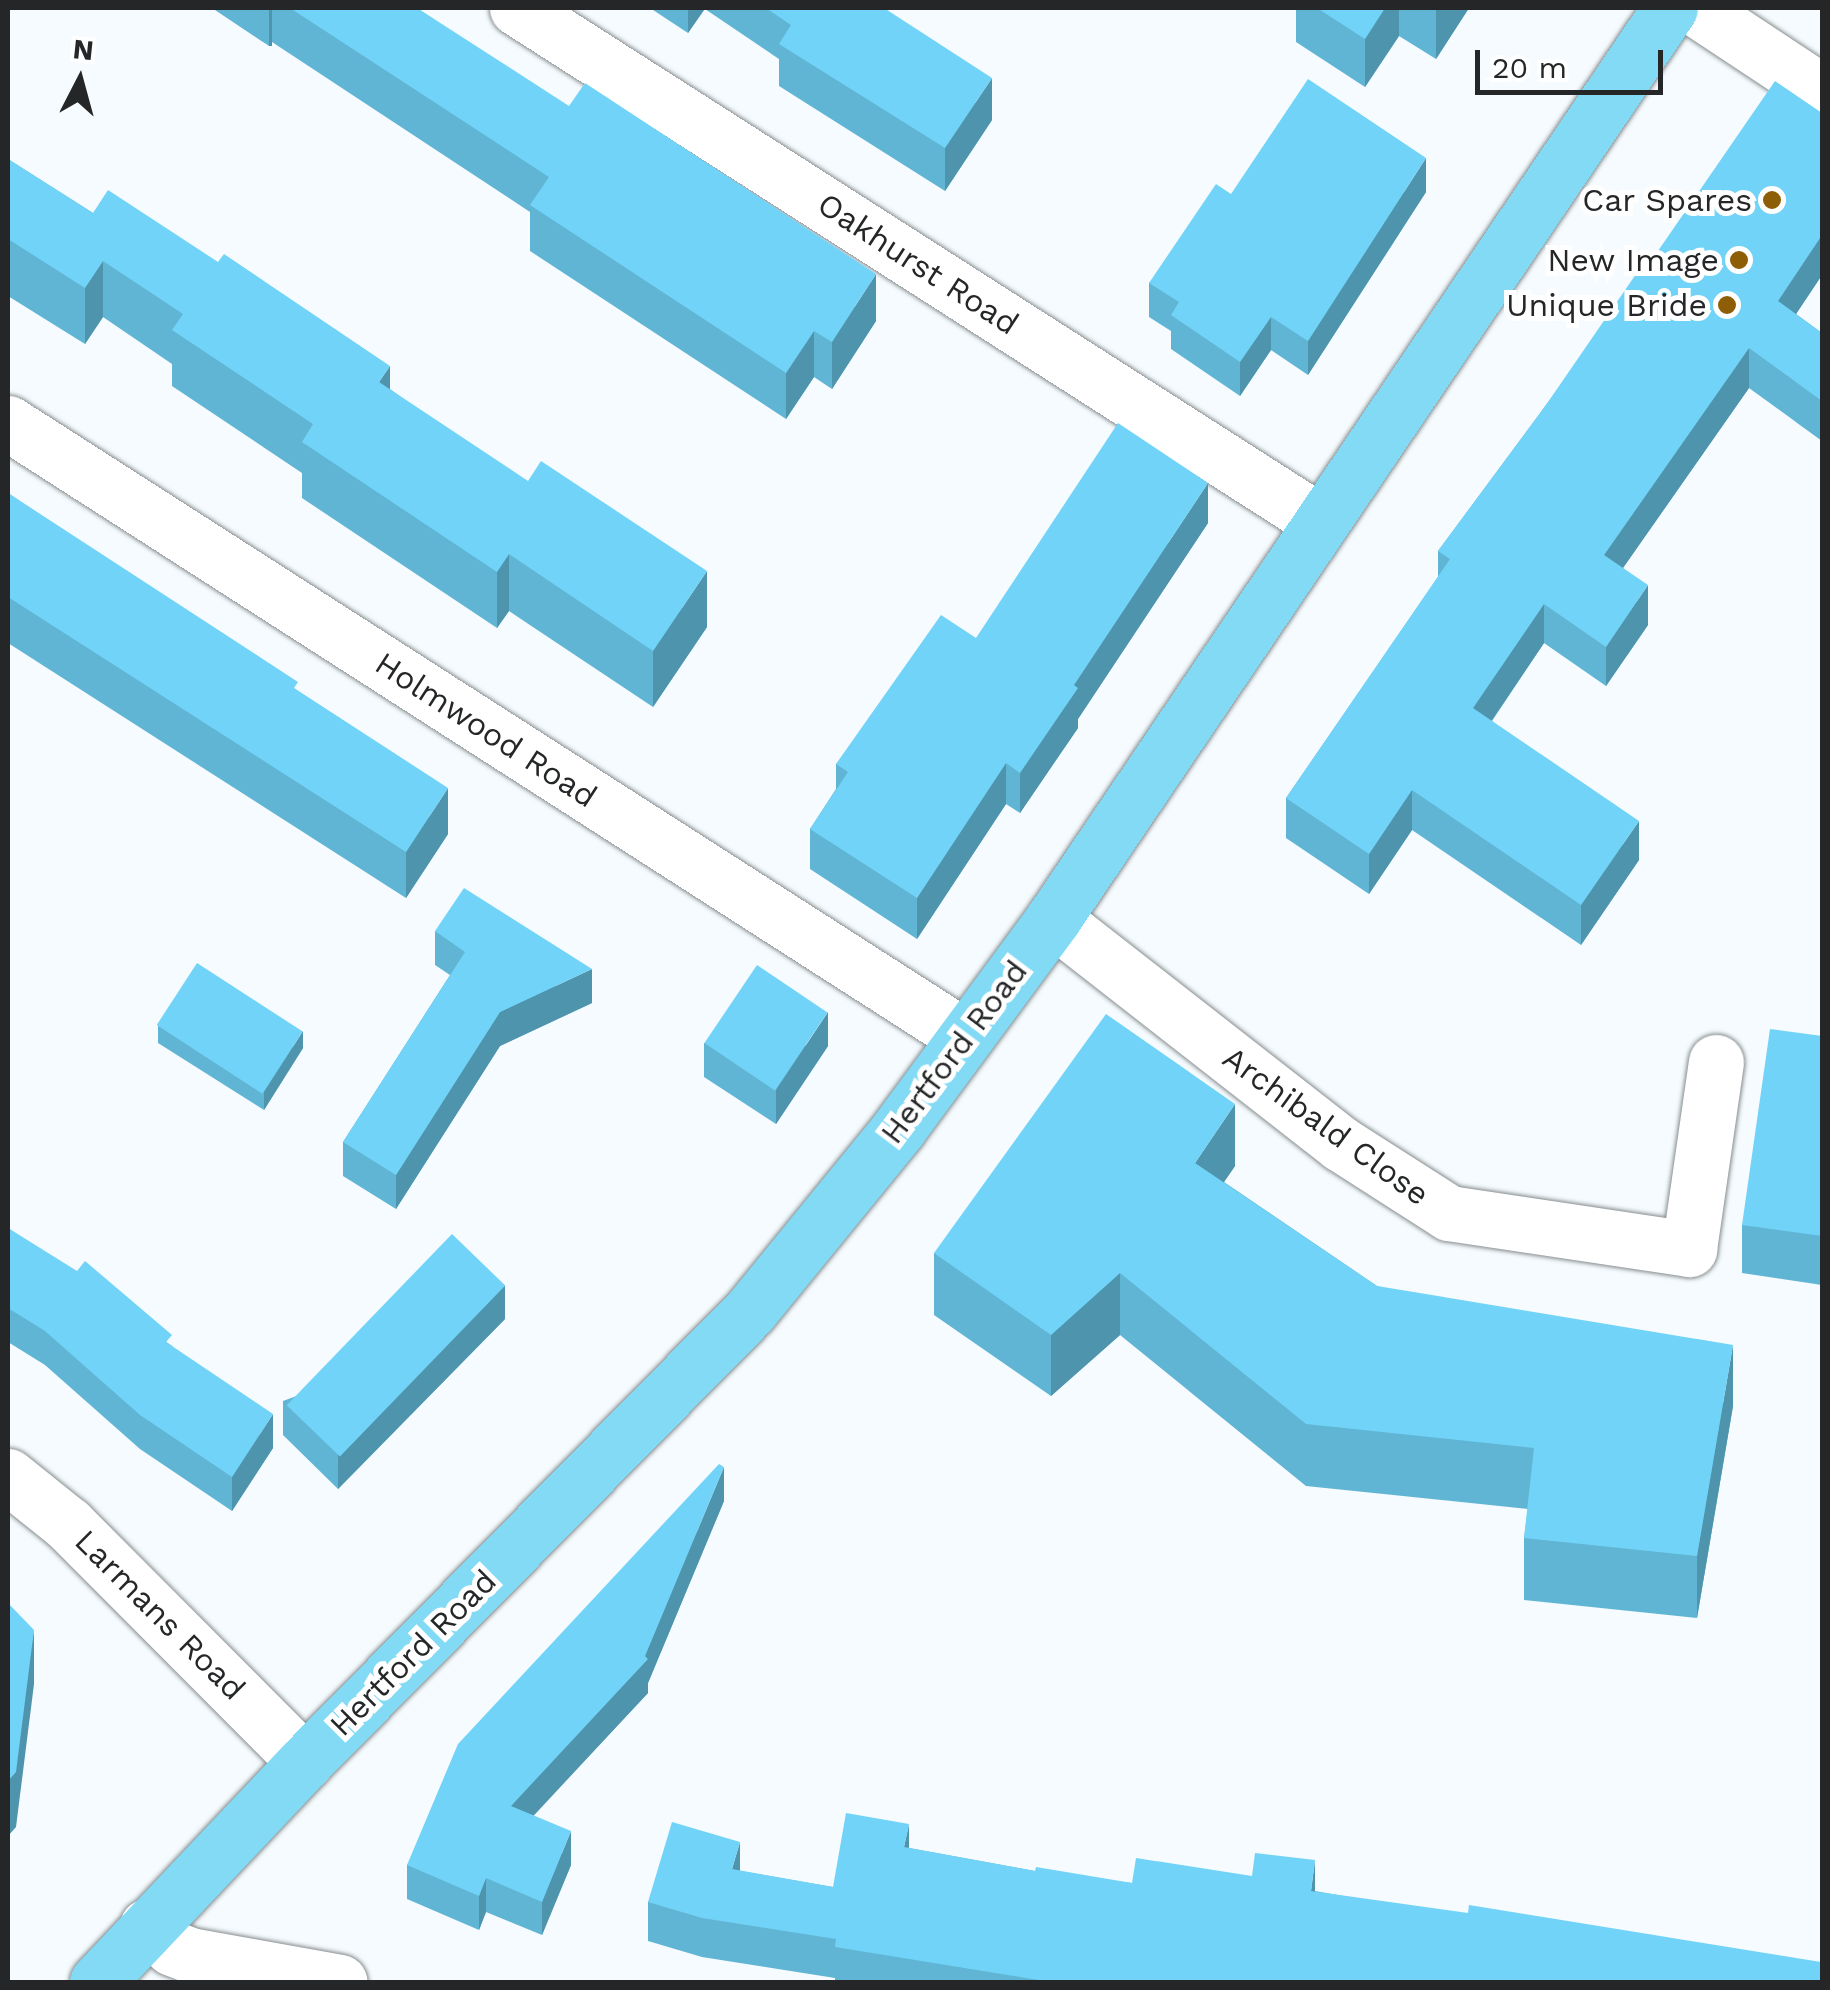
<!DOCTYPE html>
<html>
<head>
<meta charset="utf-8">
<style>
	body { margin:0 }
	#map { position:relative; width:1830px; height:1990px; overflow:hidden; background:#f5fbfe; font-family:"Work Sans",sans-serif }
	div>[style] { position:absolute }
	.roads { filter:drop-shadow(0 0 2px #878d8f) drop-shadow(0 0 2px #878d8f) }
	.minor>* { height:55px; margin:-27.5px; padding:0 27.5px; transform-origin:27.5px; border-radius:27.5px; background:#fff }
	.primary>* { height:55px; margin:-27.5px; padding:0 27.5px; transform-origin:27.5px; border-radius:27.5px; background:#83daf5 }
	.wall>* { inset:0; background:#61b5d4 }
	.shaded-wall>* { inset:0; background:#4f94ad; transform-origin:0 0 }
	.building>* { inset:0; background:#71d3f7; transform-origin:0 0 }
	.dots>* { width:28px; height:28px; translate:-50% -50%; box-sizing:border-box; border:5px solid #fff; border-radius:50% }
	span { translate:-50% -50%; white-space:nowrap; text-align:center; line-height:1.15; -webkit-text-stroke:10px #fff; paint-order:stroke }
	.poi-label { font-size:32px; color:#242627 }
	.right { translate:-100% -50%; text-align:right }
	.street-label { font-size:32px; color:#242627 }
	.frame { position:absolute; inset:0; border:10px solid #242627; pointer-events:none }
	.north { position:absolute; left:30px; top:30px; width:100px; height:100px; -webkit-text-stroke:8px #fff; paint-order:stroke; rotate:6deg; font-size:28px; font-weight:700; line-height:40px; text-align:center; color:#242627 }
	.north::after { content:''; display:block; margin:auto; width:35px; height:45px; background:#242627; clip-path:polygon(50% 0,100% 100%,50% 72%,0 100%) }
	.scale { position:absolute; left:1475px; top:50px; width:188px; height:45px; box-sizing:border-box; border:5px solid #242627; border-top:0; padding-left:12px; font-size:30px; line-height:35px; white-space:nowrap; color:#242627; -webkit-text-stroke:8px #fff; paint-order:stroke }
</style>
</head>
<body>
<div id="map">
	<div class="roads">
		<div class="minor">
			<div style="left:517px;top:8px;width:952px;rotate:32.61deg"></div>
			<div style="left:1695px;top:8px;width:152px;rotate:33.5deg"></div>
			<div style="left:8px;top:423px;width:1137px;rotate:32.68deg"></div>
			<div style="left:1053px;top:919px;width:365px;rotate:38deg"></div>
			<div style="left:1341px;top:1144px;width:128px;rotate:32.6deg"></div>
			<div style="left:1449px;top:1213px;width:243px;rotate:8.5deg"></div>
			<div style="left:1689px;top:1249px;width:189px;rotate:-81.8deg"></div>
			<div style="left:8px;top:1476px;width:77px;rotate:38.7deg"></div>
			<div style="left:68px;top:1524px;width:336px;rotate:45.1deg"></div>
			<div style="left:147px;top:1926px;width:33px;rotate:41deg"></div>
			<div style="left:172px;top:1948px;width:19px;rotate:21deg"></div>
			<div style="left:190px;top:1955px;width:152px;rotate:10.2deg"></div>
		</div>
		<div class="primary">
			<div style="left:97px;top:1982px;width:303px;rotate:-46.6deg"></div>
			<div style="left:305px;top:1762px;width:634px;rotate:-45.38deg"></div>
			<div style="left:750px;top:1311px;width:236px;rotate:-50.8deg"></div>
			<div style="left:899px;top:1128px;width:260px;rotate:-53.6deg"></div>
			<div style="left:1053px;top:919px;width:1100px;rotate:-55.89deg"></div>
		</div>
	</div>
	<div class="wall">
		<div style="clip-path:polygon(212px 8px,417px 8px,876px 321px,832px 389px,814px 377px,786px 419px,530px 251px,530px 212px,272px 42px,269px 46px)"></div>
		<div style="clip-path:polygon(650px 8px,884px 8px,992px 120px,945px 191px,779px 86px,779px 59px,705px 9px,688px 33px)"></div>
		<div style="clip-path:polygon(1296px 8px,1469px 8px,1436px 59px,1399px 36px,1365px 87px,1296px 42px)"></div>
		<div style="clip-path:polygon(1822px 113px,1822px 275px,1796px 314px,1822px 333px,1822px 441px,1749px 388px,1623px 568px,1648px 625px,1606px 686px,1544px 643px,1492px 721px,1639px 860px,1581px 945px,1412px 830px,1369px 894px,1286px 838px,1286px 798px,1438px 577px,1438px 551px,1546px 405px,1649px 264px)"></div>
		<div style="clip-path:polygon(8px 159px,93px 213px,390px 389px,707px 627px,653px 707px,509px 611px,497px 628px,302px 498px,302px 473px,172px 386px,172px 364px,103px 317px,85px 344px,8px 296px)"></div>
		<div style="clip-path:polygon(1426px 192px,1308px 375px,1271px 350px,1240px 396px,1171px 349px,1171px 331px,1149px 317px,1149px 283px,1231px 194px)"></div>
		<div style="clip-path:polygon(8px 493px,298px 691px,448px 834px,406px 898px,8px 643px)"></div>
		<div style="clip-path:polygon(1208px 523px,1078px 719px,1078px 728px,1020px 813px,1006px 804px,917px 939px,810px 869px,810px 829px,836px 789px,836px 764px,976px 638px)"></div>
		<div style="clip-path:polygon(435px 931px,592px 1003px,500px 1046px,396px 1209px,343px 1176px,343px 1142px,450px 975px,435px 965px)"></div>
		<div style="clip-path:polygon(158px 1026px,303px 1048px,264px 1110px,158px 1043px)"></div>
		<div style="clip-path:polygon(1822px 1036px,1822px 1285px,1742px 1273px,1742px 1225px)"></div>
		<div style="clip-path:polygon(704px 1043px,828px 1046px,776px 1124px,704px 1077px)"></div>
		<div style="clip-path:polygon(1235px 1166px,1224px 1182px,1377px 1286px,1733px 1406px,1697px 1618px,1524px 1600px,1524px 1538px,1528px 1509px,1306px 1486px,1120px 1335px,1051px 1396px,934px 1315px,934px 1253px)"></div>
		<div style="clip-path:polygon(8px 1228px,172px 1346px,273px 1448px,232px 1511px,140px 1449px,45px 1365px,8px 1342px)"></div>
		<div style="clip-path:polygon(505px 1319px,338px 1489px,283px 1435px,283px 1401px)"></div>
		<div style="clip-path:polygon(724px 1501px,648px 1683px,648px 1693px,533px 1815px,571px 1865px,542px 1935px,486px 1912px,479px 1930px,407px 1899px,407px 1865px)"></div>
		<div style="clip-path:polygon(909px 1848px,1035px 1871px,1132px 1883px,1315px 1891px,1822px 1982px,835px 1982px,835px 1978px,702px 1957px,648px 1941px,648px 1902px,740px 1871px,833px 1887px)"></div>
	</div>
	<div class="shaded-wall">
		<div style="left:269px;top:8px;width:3px;height:38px"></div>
		<div style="clip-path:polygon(688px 8px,705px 8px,688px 33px)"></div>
		<div style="clip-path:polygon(1385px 8px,1399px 8px,1399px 36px,1365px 87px,1365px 39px)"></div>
		<div style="clip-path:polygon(1437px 8px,1469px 8px,1436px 59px,1436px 10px)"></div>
		<div style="clip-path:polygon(992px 78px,992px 120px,945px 191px,945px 148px)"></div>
		<div style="clip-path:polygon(1426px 158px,1426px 192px,1308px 375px,1308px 341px)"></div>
		<div style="clip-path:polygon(1822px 235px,1822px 275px,1778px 341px,1778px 301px)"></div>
		<div style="clip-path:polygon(103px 261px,103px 317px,85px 344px,85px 288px)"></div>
		<div style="clip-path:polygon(876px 274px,876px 321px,832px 389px,832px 342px)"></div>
		<div style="clip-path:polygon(1271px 317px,1271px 350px,1240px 396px,1240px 362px)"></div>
		<div style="clip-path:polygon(814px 331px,814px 377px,786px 419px,786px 373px)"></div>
		<div style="clip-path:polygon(1749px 348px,1749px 388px,1604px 595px,1604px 555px)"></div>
		<div style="clip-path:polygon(390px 366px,390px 423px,379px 382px)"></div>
		<div style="clip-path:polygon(1208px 483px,1208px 523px,1078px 719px,1078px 728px,1020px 813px,1020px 773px,1074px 685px)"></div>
		<div style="clip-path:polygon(509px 554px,509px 611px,497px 628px,497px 572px)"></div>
		<div style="clip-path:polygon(707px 571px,707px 627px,653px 707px,653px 651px)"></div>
		<div style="clip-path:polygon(1648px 585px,1648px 625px,1606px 686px,1606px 647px)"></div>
		<div style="clip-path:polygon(1544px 604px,1544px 643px,1473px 748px,1473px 708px)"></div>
		<div style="clip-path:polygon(1006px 763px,1006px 804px,917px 939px,917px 898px)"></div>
		<div style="clip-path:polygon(448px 788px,448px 834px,406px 898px,406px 852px)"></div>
		<div style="clip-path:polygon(1412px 790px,1412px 830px,1369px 894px,1369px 854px)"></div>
		<div style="clip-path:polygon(1639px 821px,1639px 860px,1581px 945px,1581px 905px)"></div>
		<div style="clip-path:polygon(592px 969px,592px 1003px,500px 1046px,396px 1209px,396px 1175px,500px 1012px)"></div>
		<div style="clip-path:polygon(828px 1012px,828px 1046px,776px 1124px,776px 1090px)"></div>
		<div style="clip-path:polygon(303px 1031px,303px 1048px,264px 1110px,264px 1092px)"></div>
		<div style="clip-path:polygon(1235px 1104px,1235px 1166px,1195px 1224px,1195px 1163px)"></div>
		<div style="clip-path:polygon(1120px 1273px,1120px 1335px,1051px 1396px,1051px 1335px)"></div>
		<div style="clip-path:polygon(505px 1285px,505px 1319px,338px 1489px,338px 1455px)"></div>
		<div style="clip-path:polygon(1733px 1345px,1733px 1406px,1697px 1618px,1697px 1556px)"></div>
		<div style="clip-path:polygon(273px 1414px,273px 1448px,232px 1511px,232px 1477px)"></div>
		<div style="clip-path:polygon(724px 1467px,724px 1501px,648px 1683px,648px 1693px,511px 1840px,511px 1806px,645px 1656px)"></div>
		<div style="clip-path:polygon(34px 1630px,34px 1684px,16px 1827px,8px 1836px,8px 1781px)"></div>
		<div style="clip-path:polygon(909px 1824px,909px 1863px,904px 1847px)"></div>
		<div style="clip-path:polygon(571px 1831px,571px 1865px,542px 1935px,542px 1902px)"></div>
		<div style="clip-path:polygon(740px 1842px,740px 1881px,732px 1869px)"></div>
		<div style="clip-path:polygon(1315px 1860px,1315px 1900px,1311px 1891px)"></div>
		<div style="clip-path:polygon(486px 1878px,486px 1912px,479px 1930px,479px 1896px)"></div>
	</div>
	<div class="building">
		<div style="clip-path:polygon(290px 8px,417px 8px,569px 106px,585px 83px,876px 274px,832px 342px,814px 331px,786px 373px,530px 205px,549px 177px)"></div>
		<div style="clip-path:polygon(766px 8px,884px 8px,992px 78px,945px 148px,779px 44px,791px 25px)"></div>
		<div style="clip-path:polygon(1317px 8px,1385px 8px,1365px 39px)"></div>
		<div style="clip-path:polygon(1308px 79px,1426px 158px,1308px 341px,1271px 317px,1240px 362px,1171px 315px,1179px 302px,1149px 283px,1216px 184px,1231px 194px)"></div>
		<div style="clip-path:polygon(1775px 81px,1822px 113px,1822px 235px,1778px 301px,1822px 333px,1822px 401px,1749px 348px,1604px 555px,1648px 585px,1606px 647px,1544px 604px,1473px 708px,1639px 821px,1581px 905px,1412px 790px,1369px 854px,1286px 798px,1450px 559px,1438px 551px,1546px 405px,1645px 261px,1649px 264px)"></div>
		<div style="clip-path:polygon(8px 159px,93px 213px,108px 190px,218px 262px,224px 254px,390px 366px,379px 382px,528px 481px,541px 461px,707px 571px,653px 651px,509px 554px,497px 572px,302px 442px,313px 424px,172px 330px,183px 314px,103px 261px,85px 288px,8px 239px)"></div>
		<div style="clip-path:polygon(1118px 423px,1208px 483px,1074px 685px,1078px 688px,1020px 773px,1006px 763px,917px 898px,810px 829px,848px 772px,836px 764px,941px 615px,976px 638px)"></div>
		<div style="clip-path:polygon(8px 493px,298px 682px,294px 688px,448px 788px,406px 852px,8px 597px)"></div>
		<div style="clip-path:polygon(464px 888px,592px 969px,500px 1012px,396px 1175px,343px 1142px,465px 952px,435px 931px)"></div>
		<div style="left:197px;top:963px;width:126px;height:74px;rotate:33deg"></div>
		<div style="left:757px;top:965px;width:85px;height:94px;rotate:34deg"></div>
		<div style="clip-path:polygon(1106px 1014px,1235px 1104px,1195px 1163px,1377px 1286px,1733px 1345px,1697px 1556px,1524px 1538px,1534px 1448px,1306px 1424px,1120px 1273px,1051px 1335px,934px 1253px)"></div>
		<div style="clip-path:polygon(1770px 1029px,1822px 1036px,1822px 1236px,1742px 1225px)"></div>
		<div style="clip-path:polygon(8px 1228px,77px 1271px,85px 1261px,172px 1335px,166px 1342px,273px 1414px,232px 1477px,140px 1415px,45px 1331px,8px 1308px)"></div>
		<div style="left:452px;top:1234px;width:74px;height:238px;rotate:44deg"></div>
		<div style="clip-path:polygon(719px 1464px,724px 1467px,645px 1656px,648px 1659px,511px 1806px,571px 1831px,542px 1902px,486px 1878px,479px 1896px,407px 1865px,458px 1744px)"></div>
		<div style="clip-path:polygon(8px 1603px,34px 1630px,16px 1772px,8px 1781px)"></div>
		<div style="clip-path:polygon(846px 1813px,909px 1824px,904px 1847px,1035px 1871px,1036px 1867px,1132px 1883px,1136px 1858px,1252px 1876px,1255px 1853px,1315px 1860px,1311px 1891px,1468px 1913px,1469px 1905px,1821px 1962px,1822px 1955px,1822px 1982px,1051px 1982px,835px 1947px,836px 1939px,702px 1918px,648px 1902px,672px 1822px,740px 1842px,732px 1869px,833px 1887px)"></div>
	</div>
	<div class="dots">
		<div style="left:1772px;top:200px;background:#8d5e06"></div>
		<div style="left:1739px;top:260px;background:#8d5e06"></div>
		<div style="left:1727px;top:305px;background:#8d5e06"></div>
	</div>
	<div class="poi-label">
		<span class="right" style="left:1752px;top:200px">Car Spares</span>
		<span class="right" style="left:1719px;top:260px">New Image</span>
		<span class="right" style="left:1707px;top:305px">Unique Bride</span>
	</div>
	<div class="street-label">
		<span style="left:918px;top:264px;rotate:33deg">Oakhurst Road</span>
		<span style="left:486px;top:730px;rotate:33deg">Holmwood Road</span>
		<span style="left:954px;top:1052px;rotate:-53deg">Hertford Road</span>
		<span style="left:1326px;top:1126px;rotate:36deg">Archibald Close</span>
		<span style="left:160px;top:1615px;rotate:45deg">Larmans Road</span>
		<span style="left:413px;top:1653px;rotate:-45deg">Hertford Road</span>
	</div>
	<div class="frame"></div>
	<div class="north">N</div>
	<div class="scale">20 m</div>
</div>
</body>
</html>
